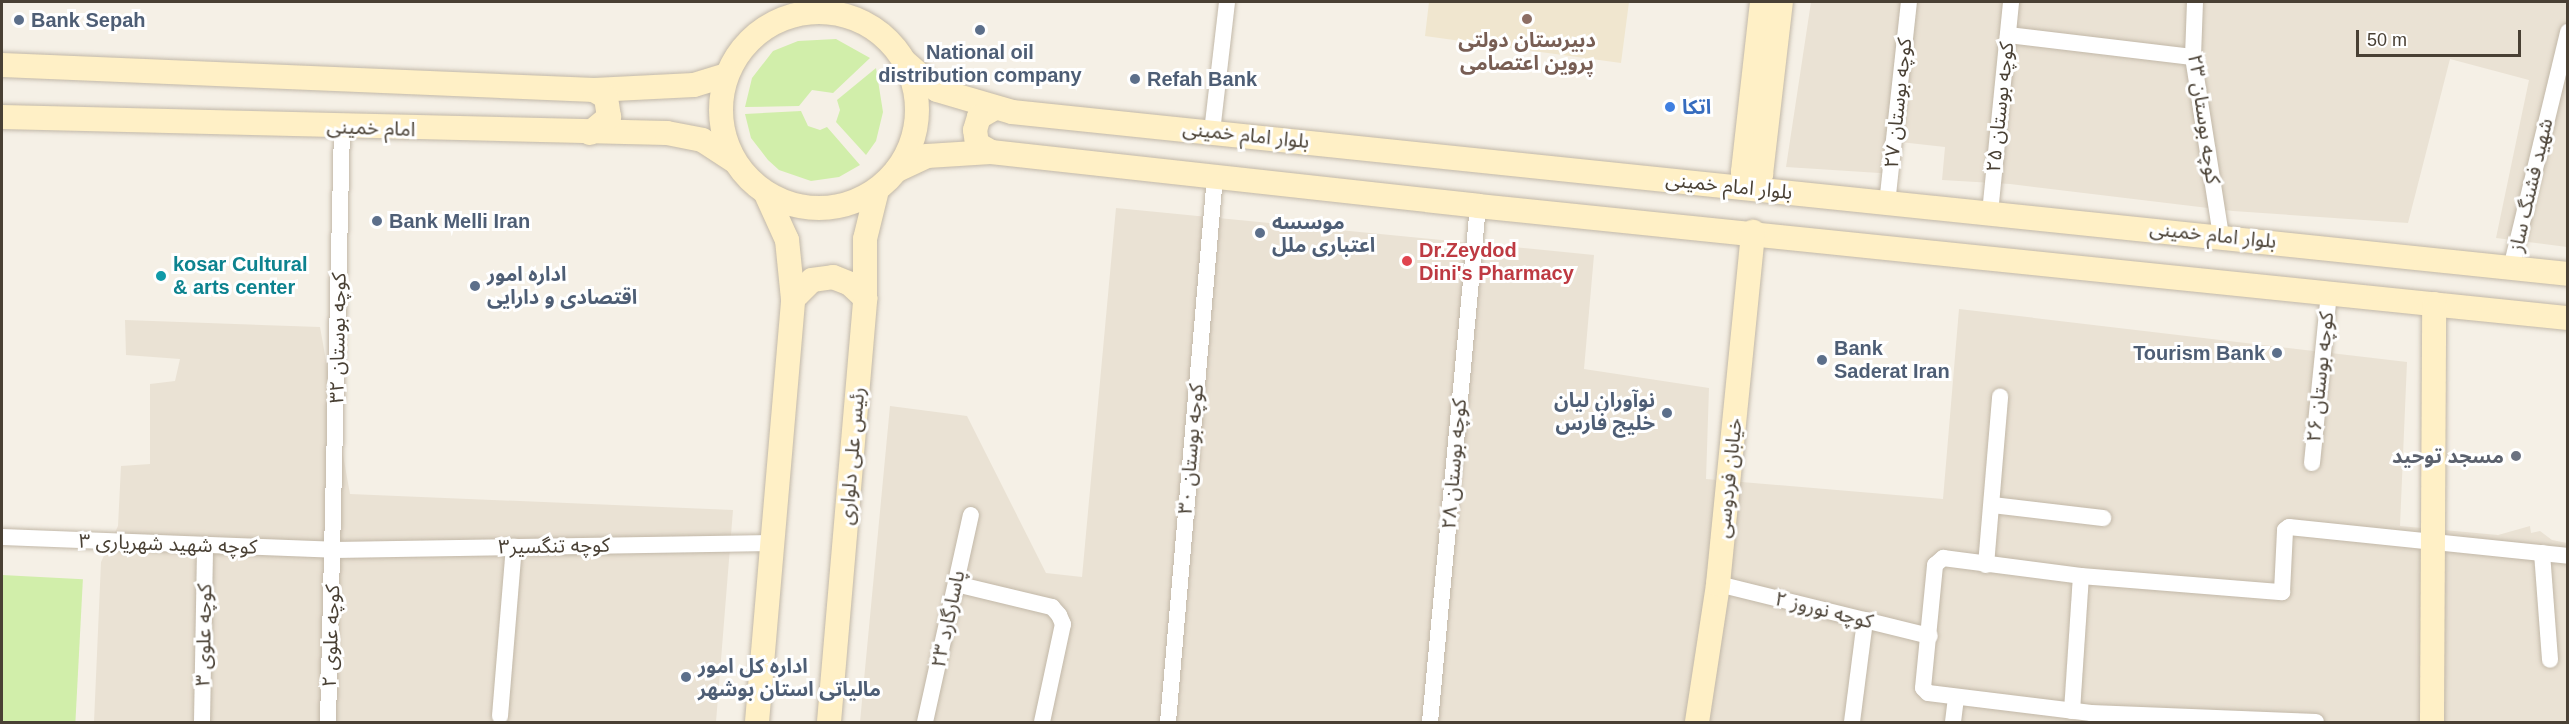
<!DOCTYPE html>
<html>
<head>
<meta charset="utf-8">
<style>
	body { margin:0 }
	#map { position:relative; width:2569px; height:724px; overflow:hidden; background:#f5f0e6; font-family:Arial,"Noto Sans Arabic",sans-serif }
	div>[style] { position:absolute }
	.residential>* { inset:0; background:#eae2d4 }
	.education>* { inset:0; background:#f0e6cf }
	.green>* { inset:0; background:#d1eeaa; transform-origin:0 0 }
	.roads { filter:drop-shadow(0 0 2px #c2b8a8) drop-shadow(0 0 2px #c2b8a8) }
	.street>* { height:16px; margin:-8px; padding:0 8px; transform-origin:8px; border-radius:8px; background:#fff }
	.secondary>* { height:24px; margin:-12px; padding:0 12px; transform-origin:12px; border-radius:12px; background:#fff0c6 }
	.secondary>.ring { margin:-12px; padding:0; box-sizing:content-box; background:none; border:24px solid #fff0c6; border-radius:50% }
	.dots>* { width:16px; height:16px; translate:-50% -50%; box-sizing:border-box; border:3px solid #fff; border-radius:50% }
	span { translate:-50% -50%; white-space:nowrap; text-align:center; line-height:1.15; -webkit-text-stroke:6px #fff; paint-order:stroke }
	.service-label { font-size:20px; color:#4e5e75; font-weight:700 }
	.left { translate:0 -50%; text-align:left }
	.right { translate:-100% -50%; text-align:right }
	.education-label { font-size:20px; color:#785e54; font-weight:700 }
	.street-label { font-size:20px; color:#494034 }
	.shop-label { font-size:20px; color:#366cbe; font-weight:700 }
	.health-label { font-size:20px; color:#be3a42; font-weight:700 }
	.culture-label { font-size:20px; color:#0d838f; font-weight:700 }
	.worship-label { font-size:20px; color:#5b616d; font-weight:700 }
	.frame { position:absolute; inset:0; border:3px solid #494034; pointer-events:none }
	.scale { position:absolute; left:2356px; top:30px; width:165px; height:27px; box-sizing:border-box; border:3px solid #494034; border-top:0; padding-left:8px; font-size:18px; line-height:21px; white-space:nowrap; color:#494034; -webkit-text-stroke:4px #fff; paint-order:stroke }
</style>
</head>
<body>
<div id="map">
	<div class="residential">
		<div style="clip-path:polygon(1811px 2px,2567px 2px,2567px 247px,2496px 238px,2529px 80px,2450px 59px,2408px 223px,2233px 211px,2010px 184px,1942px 180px,1945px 147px,1900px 142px,1895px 174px,1786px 167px)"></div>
		<div style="clip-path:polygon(1116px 208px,1594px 255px,1584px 369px,1709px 388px,1706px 479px,1943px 499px,1959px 309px,2407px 362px,2400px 526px,2498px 535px,2530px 526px,2531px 533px,2540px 531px,2552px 540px,2567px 543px,2567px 722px,860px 722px,890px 406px,967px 416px,1046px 573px,1082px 577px)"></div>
		<div style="clip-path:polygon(125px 320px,320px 327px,350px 494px,733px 510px,716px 722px,94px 722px,101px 562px,118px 526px,121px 466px,150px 464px,150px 384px,175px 381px,180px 359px,126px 355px)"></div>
	</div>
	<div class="education">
		<div style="clip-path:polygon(1429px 2px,1629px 2px,1621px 63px,1425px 36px)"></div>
	</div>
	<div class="green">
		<div style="clip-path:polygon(836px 39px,870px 58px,833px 93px,812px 90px,799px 106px,745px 107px,752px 78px,773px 51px,798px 41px)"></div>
		<div style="clip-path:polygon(876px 68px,883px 112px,876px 141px,866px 155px,836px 122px,840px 110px,837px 100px)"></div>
		<div style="clip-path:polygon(801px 111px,808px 126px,820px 130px,827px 127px,860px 165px,839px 177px,811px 181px,779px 170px,768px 160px,751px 138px,745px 114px)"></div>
		<div style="left:2px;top:575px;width:81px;height:147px;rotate:3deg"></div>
	</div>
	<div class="roads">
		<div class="street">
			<div style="left:2195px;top:2px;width:55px;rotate:92.1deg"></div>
			<div style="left:2193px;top:57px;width:180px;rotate:81.1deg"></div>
			<div style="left:2008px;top:35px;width:186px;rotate:6.8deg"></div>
			<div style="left:1212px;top:132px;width:131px;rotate:-83.4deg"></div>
			<div style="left:1887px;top:204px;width:203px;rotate:-83.8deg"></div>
			<div style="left:1990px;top:213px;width:212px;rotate:-84.3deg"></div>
			<div style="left:2511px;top:268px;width:243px;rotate:-76.4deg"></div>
			<div style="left:2312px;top:463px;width:172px;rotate:-84.3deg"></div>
			<div style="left:1992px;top:505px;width:112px;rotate:6.7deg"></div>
			<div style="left:2px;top:537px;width:332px;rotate:2.2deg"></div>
			<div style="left:334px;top:550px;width:439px;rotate:-0.9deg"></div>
			<div style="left:2542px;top:553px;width:107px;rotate:85.7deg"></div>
			<div style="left:1986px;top:565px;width:169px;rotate:-85.2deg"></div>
			<div style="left:956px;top:584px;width:99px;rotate:13.5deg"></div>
			<div style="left:1052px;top:607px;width:11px;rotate:49deg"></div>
			<div style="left:1059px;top:615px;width:10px;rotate:66deg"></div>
			<div style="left:1063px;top:624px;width:100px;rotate:102.1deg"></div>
			<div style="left:1718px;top:584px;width:218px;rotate:13.8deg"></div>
			<div style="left:2072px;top:711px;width:135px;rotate:-86.2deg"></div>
			<div style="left:500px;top:716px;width:170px;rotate:-85.3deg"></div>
			<div style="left:202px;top:722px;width:175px;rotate:-89deg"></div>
			<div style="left:328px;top:722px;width:595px;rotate:-88.65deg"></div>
			<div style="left:925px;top:722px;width:212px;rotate:-77.5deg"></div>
			<div style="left:1168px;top:722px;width:548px;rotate:-85.08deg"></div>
			<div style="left:1430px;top:722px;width:518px;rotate:-84.69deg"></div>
			<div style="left:1852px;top:722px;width:103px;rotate:-82.7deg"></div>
			<div style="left:1953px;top:722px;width:25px;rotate:-83deg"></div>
			<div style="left:2316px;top:722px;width:225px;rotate:-177.7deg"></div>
			<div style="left:2091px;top:713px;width:164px;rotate:-173deg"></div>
			<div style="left:1928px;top:693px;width:7px;rotate:-135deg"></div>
			<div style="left:1923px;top:688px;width:124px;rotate:-84.4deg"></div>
			<div style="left:1935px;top:565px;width:11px;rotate:-41deg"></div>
			<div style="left:1943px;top:558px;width:139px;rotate:7.4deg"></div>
			<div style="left:2081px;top:576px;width:202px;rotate:4.6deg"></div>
			<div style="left:2282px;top:592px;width:62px;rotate:-87.2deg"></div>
			<div style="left:2285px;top:530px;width:5px;rotate:-37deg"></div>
			<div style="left:2289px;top:527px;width:281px;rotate:5.9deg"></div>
		</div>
		<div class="secondary">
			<div style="left:1762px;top:2px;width:171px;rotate:96.4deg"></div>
			<div style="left:1743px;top:172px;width:16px;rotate:68deg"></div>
			<div style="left:1749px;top:187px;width:18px;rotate:-47deg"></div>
			<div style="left:1761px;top:174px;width:173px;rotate:-83.4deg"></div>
			<div class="ring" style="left:721px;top:12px;width:172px;height:172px"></div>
			<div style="left:904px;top:61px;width:44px;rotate:41.3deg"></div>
			<div style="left:937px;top:90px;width:78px;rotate:16.3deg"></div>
			<div style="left:1012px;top:112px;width:1564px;rotate:5.94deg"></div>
			<div style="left:2px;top:65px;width:593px;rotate:2.42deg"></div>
			<div style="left:594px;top:90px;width:100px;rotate:-2.9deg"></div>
			<div style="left:694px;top:85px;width:34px;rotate:-17deg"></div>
			<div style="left:2px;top:117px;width:665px;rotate:1.38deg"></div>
			<div style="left:667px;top:133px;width:36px;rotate:11deg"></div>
			<div style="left:702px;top:140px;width:37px;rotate:33deg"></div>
			<div style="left:590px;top:133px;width:25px;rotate:-40deg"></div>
			<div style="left:609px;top:117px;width:20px;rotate:-99deg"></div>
			<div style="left:606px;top:97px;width:14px;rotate:-150deg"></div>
			<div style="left:991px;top:152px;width:16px;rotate:-150deg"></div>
			<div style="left:977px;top:144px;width:14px;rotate:-98deg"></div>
			<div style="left:975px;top:130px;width:14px;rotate:-73deg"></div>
			<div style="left:979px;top:117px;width:16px;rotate:-30deg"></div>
			<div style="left:897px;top:170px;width:33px;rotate:-25deg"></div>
			<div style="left:927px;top:156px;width:64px;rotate:-3.6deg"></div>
			<div style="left:991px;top:152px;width:490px;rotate:6.3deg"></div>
			<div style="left:1478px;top:206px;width:1096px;rotate:5.87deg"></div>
			<div style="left:793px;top:299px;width:27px;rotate:-45deg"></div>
			<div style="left:812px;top:280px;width:21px;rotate:-8deg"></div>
			<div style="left:833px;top:277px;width:18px;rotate:22deg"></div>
			<div style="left:850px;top:284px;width:21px;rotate:43deg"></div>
			<div style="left:757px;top:722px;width:425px;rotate:-85.1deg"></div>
			<div style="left:793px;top:299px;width:59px;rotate:-95.8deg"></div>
			<div style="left:787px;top:240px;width:51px;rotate:-114.5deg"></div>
			<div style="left:829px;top:722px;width:426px;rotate:-85.1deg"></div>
			<div style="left:865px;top:298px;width:59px;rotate:-90deg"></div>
			<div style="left:865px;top:239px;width:50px;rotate:-76.2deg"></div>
			<div style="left:1697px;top:722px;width:140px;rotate:-81.3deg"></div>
			<div style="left:1718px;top:584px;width:354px;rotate:-84.3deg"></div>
			<div style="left:2432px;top:722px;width:418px;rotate:-89.7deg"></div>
		</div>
	</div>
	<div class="dots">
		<div style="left:1527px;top:19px;background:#8d6e63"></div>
		<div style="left:19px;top:20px;background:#5c6f8a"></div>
		<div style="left:980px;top:30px;background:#5c6f8a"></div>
		<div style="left:1135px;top:79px;background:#5c6f8a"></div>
		<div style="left:1670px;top:107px;background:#3f7fe0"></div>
		<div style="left:377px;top:221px;background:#5c6f8a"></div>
		<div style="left:1260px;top:233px;background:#5c6f8a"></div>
		<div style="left:1407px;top:261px;background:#e0444e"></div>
		<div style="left:161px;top:276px;background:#0f9aa8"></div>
		<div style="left:475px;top:286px;background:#5c6f8a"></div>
		<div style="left:2277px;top:353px;background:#5c6f8a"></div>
		<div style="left:1822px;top:360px;background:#5c6f8a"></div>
		<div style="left:1667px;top:413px;background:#5c6f8a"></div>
		<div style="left:2516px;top:456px;background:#6b7280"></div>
		<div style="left:686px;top:677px;background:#5c6f8a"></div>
	</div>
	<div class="service-label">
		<span class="left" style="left:31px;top:20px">Bank Sepah</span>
		<span style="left:980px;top:64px">National oil<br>distribution company</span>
		<span class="left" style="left:1147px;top:79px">Refah Bank</span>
		<span class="left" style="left:389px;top:221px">Bank Melli Iran</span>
		<span class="left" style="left:1272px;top:234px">موسسه<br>اعتباری ملل</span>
		<span class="left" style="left:487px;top:286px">اداره امور<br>اقتصادی و دارایی</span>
		<span class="left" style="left:1834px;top:360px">Bank<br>Saderat Iran</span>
		<span class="right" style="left:2265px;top:353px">Tourism Bank</span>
		<span class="right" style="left:1655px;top:412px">نوآوران لیان<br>خلیج فارس</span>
		<span class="left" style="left:698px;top:678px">اداره کل امور<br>مالیاتی استان بوشهر</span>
	</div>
	<div class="education-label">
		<span style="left:1527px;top:52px">دبیرستان دولتی<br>پروین اعتصامی</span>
	</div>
	<div class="street-label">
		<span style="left:1898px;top:103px;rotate:-84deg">کوچه بوستان ۲۷</span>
		<span style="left:2000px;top:107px;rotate:-84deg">کوچه بوستان ۲۵</span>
		<span style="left:2204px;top:119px;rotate:82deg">کوچه بوستان ۲۳</span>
		<span style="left:371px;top:128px;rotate:2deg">امام خمینی</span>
		<span style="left:1246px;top:135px;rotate:6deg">بلوار امام خمینی</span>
		<span style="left:2531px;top:185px;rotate:-77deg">شهید فشنگ ساز</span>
		<span style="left:1729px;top:186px;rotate:6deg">بلوار امام خمینی</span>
		<span style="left:2213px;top:235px;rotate:6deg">بلوار امام خمینی</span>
		<span style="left:338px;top:338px;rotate:-89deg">کوچه بوستان ۳۲</span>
		<span style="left:2320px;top:377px;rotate:-84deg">کوچه بوستان ۲۶</span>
		<span style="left:1191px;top:449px;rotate:-85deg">کوچه بوستان ۳۰</span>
		<span style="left:852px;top:456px;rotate:-85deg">رئیس علی دلواری</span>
		<span style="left:1454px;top:464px;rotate:-85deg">کوچه بوستان ۲۸</span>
		<span style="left:1729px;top:478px;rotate:-84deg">خیابان فردوسی</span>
		<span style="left:168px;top:544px;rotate:2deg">کوچه شهید شهریاری ۳</span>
		<span style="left:554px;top:546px;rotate:-1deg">کوچه تنگسیر۳</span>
		<span style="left:1824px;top:610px;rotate:14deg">کوچه نوروز ۲</span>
		<span style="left:948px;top:619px;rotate:-78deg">پاسارگارد ۲۳</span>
		<span style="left:204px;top:635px;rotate:-89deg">کوچه علوی ۳</span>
		<span style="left:331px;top:636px;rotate:-88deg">کوچه علوی ۲</span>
	</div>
	<div class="shop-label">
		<span class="left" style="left:1682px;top:107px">اتکا</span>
	</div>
	<div class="health-label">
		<span class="left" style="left:1419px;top:262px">Dr.Zeydod<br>Dini's Pharmacy</span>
	</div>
	<div class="culture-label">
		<span class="left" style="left:173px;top:276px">kosar Cultural<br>&amp; arts center</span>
	</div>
	<div class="worship-label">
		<span class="right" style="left:2504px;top:456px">مسجد توحید</span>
	</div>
	<div class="frame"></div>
	<div class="scale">50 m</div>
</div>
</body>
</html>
